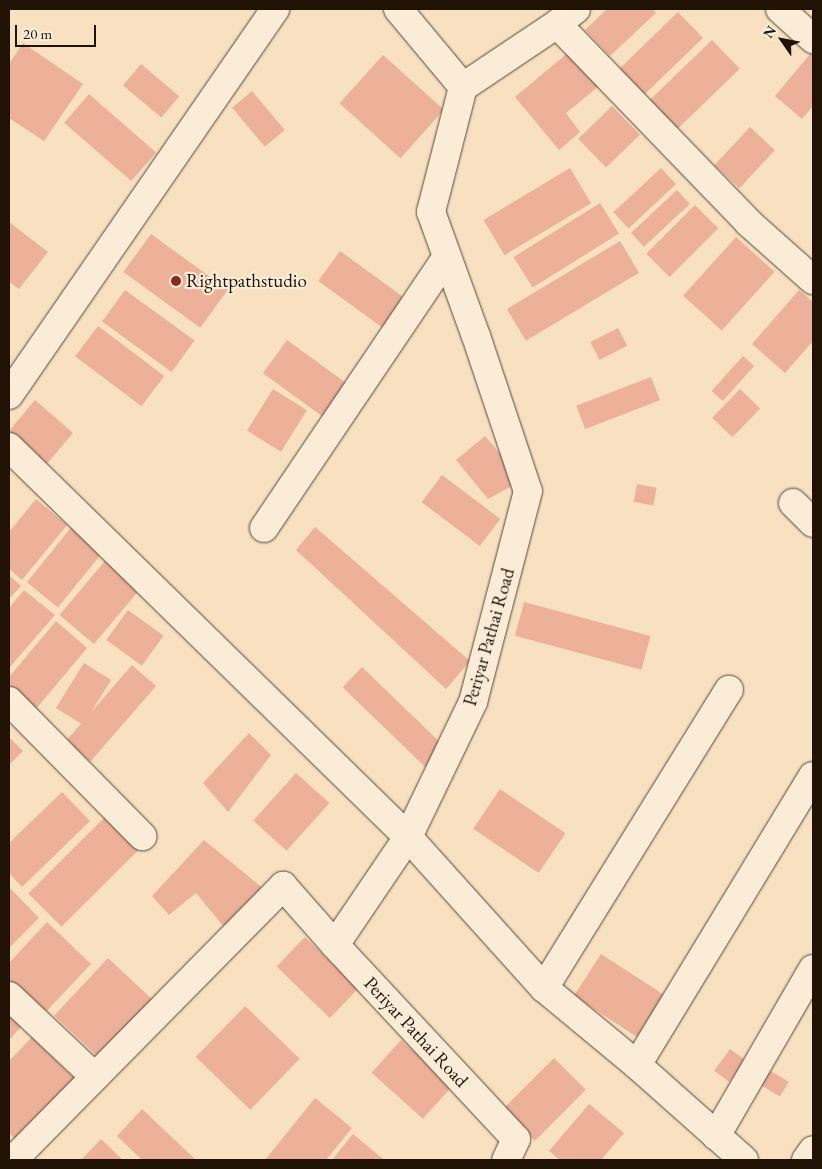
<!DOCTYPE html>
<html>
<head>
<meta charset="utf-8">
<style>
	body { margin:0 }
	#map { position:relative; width:822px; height:1169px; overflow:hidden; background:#f7e1c1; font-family:"EB Garamond",serif }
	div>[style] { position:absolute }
	.building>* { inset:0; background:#edb199; transform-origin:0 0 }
	.roads { filter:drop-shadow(0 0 1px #564635) drop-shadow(0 0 1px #564635) }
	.minor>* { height:28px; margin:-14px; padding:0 14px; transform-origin:14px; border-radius:14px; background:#faecd7 }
	.dots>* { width:14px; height:14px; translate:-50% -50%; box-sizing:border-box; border:2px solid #faecd7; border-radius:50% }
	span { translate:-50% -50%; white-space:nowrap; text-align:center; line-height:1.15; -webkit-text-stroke:4.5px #faecd7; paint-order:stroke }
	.poi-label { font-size:19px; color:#201306 }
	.left { translate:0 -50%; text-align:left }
	.street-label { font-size:19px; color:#201306 }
	.frame { position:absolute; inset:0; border:10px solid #201306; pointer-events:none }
	.north { position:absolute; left:757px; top:15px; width:50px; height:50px; -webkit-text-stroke:4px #faecd7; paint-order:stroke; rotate:303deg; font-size:14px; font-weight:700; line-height:20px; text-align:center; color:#201306 }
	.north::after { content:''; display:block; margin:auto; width:18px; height:22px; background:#201306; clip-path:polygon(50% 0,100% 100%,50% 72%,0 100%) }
	.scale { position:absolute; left:15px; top:25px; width:81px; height:22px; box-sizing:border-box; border:2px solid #201306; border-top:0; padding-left:6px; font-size:15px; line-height:18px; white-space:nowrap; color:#201306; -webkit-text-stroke:4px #faecd7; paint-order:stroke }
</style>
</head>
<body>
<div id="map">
	<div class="building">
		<div style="clip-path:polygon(607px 9px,653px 9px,656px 13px,610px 56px,585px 30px)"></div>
		<div style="left:678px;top:12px;width:36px;height:88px;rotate:46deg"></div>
		<div style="left:712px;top:40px;width:40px;height:93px;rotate:46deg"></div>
		<div style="clip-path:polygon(23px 43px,83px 84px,44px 141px,9px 118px,9px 64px)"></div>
		<div style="clip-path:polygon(570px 51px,599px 86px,566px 113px,580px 132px,559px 150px,515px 97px)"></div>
		<div style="clip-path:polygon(811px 53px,813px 54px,813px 106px,802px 119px,775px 96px)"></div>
		<div style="left:383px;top:55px;width:82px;height:65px;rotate:42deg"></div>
		<div style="left:141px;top:64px;width:50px;height:28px;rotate:40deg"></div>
		<div style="left:252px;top:91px;width:51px;height:26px;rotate:50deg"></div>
		<div style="left:89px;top:94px;width:89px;height:38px;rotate:41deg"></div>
		<div style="left:612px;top:106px;width:40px;height:47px;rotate:46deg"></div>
		<div style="left:750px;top:127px;width:34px;height:52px;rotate:43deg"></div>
		<div style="left:570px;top:168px;width:41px;height:101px;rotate:59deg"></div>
		<div style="left:661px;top:168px;width:22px;height:65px;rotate:47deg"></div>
		<div style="left:677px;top:190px;width:19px;height:63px;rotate:47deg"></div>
		<div style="left:600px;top:203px;width:36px;height:102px;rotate:58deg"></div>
		<div style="left:695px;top:205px;width:33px;height:69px;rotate:45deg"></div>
		<div style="clip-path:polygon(9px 222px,48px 252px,19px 289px,9px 282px)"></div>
		<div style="left:151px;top:234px;width:95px;height:47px;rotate:36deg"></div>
		<div style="left:736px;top:237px;width:52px;height:79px;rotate:42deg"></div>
		<div style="left:620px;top:241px;width:37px;height:132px;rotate:59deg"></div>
		<div style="left:340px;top:251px;width:80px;height:37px;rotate:36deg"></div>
		<div style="left:125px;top:290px;width:86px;height:39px;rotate:36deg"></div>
		<div style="clip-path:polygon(799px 290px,813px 302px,813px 341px,785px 373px,752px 344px)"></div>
		<div style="left:98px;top:326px;width:83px;height:38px;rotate:37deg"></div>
		<div style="left:618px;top:328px;width:20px;height:31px;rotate:63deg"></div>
		<div style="left:287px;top:340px;width:76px;height:41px;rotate:36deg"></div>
		<div style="left:743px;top:356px;width:15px;height:47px;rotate:42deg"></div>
		<div style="left:651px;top:377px;width:25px;height:80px;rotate:69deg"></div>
		<div style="left:273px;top:389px;width:40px;height:49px;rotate:32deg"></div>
		<div style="left:740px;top:389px;width:28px;height:40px;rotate:44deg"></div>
		<div style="clip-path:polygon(35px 400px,73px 433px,45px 466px,9px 435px,9px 431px)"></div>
		<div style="clip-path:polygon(485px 436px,509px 464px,512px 486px,488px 499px,456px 460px)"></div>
		<div style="left:442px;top:475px;width:73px;height:34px;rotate:37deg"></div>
		<div style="left:637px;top:484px;width:20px;height:18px;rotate:11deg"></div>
		<div style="clip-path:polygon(36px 499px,67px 525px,22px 580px,9px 569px,9px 532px)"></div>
		<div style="left:74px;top:524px;width:40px;height:75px;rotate:39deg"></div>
		<div style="clip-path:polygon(315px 527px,470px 661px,446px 689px,296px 550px)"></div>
		<div style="left:109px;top:556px;width:45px;height:77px;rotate:40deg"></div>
		<div style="clip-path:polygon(9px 575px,21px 586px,9px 599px)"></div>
		<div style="clip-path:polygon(24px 590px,55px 615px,9px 668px,9px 608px)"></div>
		<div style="left:524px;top:602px;width:131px;height:35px;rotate:15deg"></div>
		<div style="left:128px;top:610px;width:44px;height:37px;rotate:36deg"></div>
		<div style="clip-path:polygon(56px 621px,87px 648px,36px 709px,9px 686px,9px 677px)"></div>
		<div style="left:84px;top:663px;width:32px;height:53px;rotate:32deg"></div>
		<div style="left:132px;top:665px;width:32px;height:100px;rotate:41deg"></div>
		<div style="left:362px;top:667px;width:117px;height:28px;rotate:44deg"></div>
		<div style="clip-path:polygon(249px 733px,271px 755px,228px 812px,203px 783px)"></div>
		<div style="clip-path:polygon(9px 737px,23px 751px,9px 765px)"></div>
		<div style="left:296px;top:773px;width:45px;height:64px;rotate:42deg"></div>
		<div style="left:500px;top:789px;width:79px;height:48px;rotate:34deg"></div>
		<div style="clip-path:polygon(62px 792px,90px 821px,22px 887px,9px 873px,9px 843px)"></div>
		<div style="left:109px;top:813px;width:47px;height:114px;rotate:45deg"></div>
		<div style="clip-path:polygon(204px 840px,270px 894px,229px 933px,196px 893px,169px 915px,152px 896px)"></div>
		<div style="clip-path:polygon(9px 887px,39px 918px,9px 948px)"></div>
		<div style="clip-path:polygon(47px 922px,91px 964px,41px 1017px,9px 987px,9px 963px)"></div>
		<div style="left:305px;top:937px;width:74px;height:41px;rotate:44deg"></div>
		<div style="left:601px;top:954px;width:75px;height:50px;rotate:33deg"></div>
		<div style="left:108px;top:958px;width:64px;height:79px;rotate:43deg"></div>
		<div style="left:245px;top:1006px;width:76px;height:71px;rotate:44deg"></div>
		<div style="clip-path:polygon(9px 1014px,21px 1027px,9px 1040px)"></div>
		<div style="clip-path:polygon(32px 1037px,76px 1080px,17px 1141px,9px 1133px,9px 1061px)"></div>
		<div style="left:401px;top:1040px;width:69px;height:44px;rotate:42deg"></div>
		<div style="left:730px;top:1049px;width:19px;height:27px;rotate:36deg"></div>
		<div style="left:554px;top:1058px;width:45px;height:72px;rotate:45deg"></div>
		<div style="left:769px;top:1070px;width:23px;height:17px;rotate:31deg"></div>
		<div style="clip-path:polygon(315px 1098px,352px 1128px,326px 1160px,265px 1160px)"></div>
		<div style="clip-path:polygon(589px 1104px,624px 1133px,601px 1160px,560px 1160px,549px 1151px)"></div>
		<div style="clip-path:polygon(142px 1109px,196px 1160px,142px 1160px,117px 1136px)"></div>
		<div style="clip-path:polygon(353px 1134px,383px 1159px,382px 1160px,332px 1160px)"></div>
		<div style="clip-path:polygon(101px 1139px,123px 1160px,81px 1160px)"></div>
	</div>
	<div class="roads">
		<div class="minor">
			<div style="left:398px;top:9px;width:102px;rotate:50.2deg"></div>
			<div style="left:780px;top:9px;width:45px;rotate:42.3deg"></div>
			<div style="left:557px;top:24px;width:277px;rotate:46deg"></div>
			<div style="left:749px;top:223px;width:86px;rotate:41.7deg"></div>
			<div style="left:463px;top:87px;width:129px;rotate:104.4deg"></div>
			<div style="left:431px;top:212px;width:132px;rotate:70.1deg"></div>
			<div style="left:476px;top:336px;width:163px;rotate:71.5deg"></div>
			<div style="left:528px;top:491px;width:218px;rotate:104.6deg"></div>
			<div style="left:473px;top:702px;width:150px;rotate:115.7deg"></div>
			<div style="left:408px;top:837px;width:130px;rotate:124.1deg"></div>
			<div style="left:335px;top:945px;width:265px;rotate:47deg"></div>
			<div style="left:516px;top:1139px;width:23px;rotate:115deg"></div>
			<div style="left:463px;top:87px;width:113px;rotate:-33.8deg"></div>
			<div style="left:557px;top:24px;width:24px;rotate:-38deg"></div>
			<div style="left:9px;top:395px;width:469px;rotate:-55.4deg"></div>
			<div style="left:9px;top:447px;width:558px;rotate:44.35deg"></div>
			<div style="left:408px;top:837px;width:203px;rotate:48deg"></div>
			<div style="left:544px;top:988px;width:121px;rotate:39.6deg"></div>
			<div style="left:637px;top:1065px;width:143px;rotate:41.6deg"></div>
			<div style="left:793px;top:503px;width:28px;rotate:45deg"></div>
			<div style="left:264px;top:528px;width:327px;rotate:-56deg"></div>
			<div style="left:9px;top:701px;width:190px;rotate:45.4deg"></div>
			<div style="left:544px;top:988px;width:351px;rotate:-58.2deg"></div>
			<div style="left:9px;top:996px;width:118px;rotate:43.3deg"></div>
			<div style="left:637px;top:1065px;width:338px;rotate:-58.7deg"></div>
			<div style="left:716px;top:1136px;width:193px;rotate:-59.9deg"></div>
			<div style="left:13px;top:1160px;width:385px;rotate:-45.4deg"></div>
			<div style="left:283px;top:886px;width:79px;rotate:48.6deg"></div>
			<div style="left:806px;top:1160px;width:12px;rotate:-55deg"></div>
		</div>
	</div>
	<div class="dots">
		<div style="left:176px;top:281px;background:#8f2418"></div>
	</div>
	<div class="poi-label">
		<span class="left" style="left:186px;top:281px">Rightpathstudio</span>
	</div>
	<div class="street-label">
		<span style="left:489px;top:637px;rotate:-74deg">Periyar Pathai Road</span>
		<span style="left:416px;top:1032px;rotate:47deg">Periyar Pathai Road</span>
	</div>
	<div class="frame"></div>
	<div class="north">N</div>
	<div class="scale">20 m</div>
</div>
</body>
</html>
